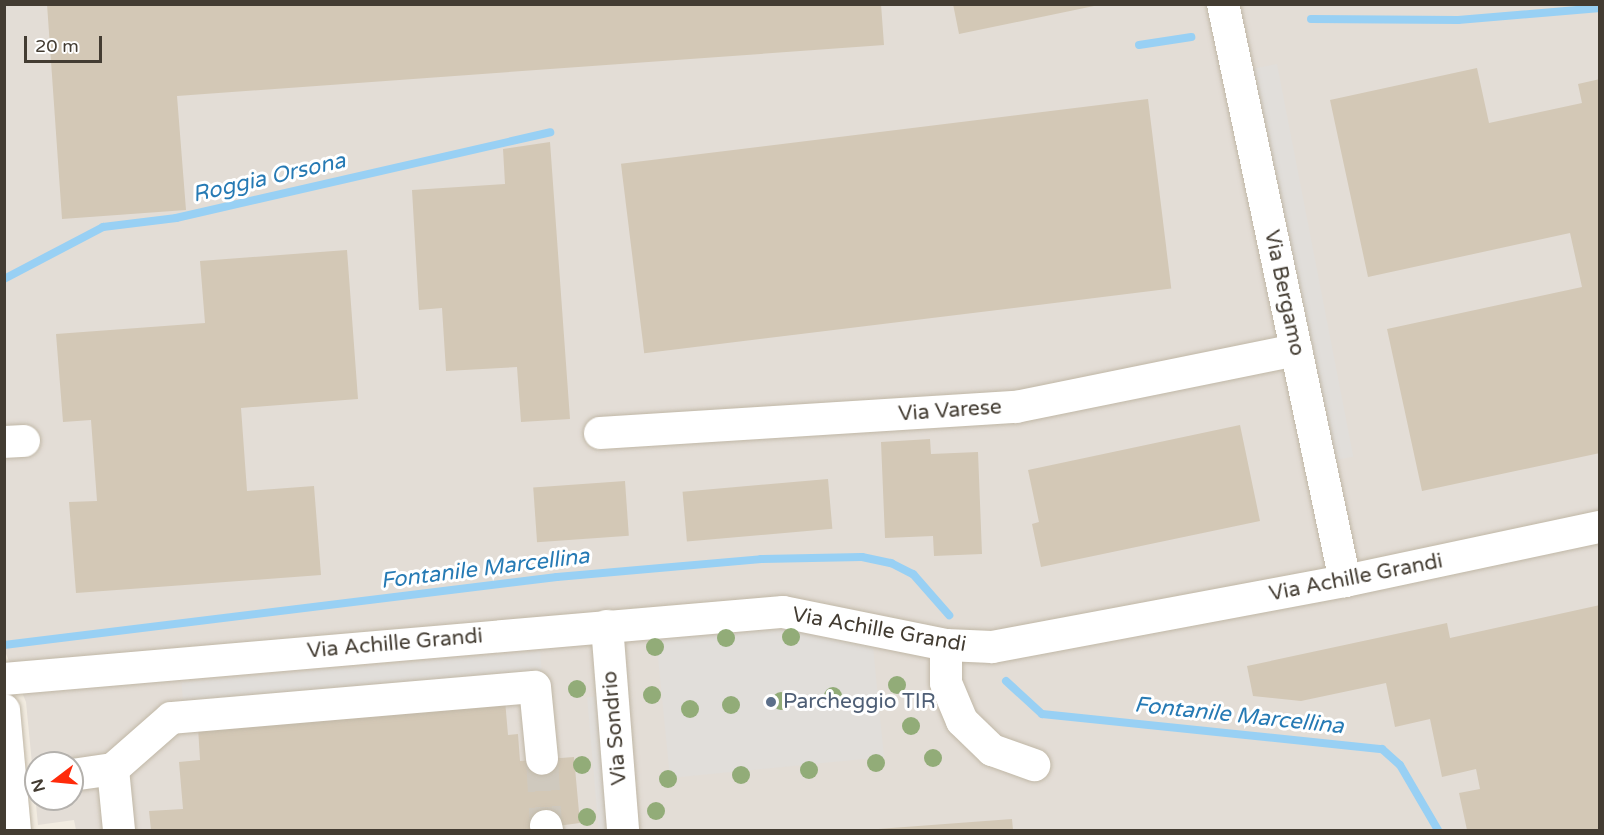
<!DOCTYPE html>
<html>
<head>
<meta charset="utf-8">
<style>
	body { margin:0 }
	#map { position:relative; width:1604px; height:835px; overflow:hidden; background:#f2ece1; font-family:"Varela Round",sans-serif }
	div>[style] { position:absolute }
	.industrial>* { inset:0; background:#e3ddd6 }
	.parking>* { inset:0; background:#e1deda; transform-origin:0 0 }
	.stream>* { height:8px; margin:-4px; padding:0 4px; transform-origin:4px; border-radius:4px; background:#98d0f4 }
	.building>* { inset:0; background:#d3c8b6; transform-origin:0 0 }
	.minor-tunnel>* { height:32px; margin-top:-16px; transform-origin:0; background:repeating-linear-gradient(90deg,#cfc9be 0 32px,transparent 0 48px) }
	.roads { filter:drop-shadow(0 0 2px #c0b7a6) drop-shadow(0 0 2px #c0b7a6) }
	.minor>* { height:32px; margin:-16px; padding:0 16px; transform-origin:16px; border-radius:16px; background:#fff }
	.trees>* { width:18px; height:18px; margin:-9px; border-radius:50%; background:#92ac78 }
	.dots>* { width:16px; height:16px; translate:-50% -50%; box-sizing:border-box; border:3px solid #fff; border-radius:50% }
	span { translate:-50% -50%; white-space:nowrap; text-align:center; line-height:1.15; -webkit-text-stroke:6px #fff; paint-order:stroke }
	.street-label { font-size:21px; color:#433c32 }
	.service-label { font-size:21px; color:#4e5e75 }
	.left { translate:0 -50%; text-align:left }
	.water-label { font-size:22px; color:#267ab4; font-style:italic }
	.frame { position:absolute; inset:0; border:6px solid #433c32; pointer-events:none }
	.north { position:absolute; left:24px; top:751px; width:60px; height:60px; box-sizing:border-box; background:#fff; border:2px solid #b4b1ad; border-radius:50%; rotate:254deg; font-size:16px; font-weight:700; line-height:24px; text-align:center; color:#433c32 }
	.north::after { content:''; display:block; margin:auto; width:21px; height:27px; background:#ff2b0b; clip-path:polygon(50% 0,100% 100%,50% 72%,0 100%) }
	.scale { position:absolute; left:24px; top:36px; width:78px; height:27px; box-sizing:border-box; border:3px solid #433c32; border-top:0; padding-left:8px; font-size:18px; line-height:21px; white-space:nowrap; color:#433c32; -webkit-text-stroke:4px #fff; paint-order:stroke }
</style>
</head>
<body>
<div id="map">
	<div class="industrial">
		<div style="clip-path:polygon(evenodd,4px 5px,1599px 5px,1599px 830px,76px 830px,74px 820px,38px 825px,26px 702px,4px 649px,4px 5px,36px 763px,72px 763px,72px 799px,36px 799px,36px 763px)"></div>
	</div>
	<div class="parking">
		<div style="left:1277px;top:64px;width:400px;height:40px;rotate:79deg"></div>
		<div style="clip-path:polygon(788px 628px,873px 647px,884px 757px,670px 778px,656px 638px)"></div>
		<div style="left:540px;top:651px;width:21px;height:360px;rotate:85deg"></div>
		<div style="left:601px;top:696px;width:134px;height:14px;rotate:85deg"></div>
	</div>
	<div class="stream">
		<div style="left:1311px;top:19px;width:147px;rotate:0.4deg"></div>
		<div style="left:1458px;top:20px;width:143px;rotate:-4.8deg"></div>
		<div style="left:1139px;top:45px;width:53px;rotate:-8.7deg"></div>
		<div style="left:4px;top:279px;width:112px;rotate:-27.7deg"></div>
		<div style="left:103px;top:227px;width:74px;rotate:-7deg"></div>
		<div style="left:176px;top:218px;width:384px;rotate:-12.9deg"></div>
		<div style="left:4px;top:645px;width:557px;rotate:-7.01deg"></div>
		<div style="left:557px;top:577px;width:205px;rotate:-5deg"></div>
		<div style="left:761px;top:559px;width:101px;rotate:-1.1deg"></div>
		<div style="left:862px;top:557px;width:30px;rotate:12deg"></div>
		<div style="left:891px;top:563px;width:25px;rotate:27deg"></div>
		<div style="left:913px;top:574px;width:55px;rotate:48.7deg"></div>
		<div style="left:1006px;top:681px;width:49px;rotate:42.5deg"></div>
		<div style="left:1042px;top:714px;width:342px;rotate:5.9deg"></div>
		<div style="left:1382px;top:749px;width:24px;rotate:42deg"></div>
		<div style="left:1400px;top:765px;width:75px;rotate:59.7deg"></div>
	</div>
	<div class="building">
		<div style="clip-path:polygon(47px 4px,881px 4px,884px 45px,177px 96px,186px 210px,62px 219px)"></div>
		<div style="clip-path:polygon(953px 4px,1094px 4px,1094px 6px,959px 34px)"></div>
		<div style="clip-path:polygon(1477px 68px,1489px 123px,1582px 103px,1578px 84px,1600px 79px,1600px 453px,1422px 491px,1387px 329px,1582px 287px,1570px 233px,1368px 277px,1330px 100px)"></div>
		<div style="left:1148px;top:99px;width:191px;height:531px;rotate:83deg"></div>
		<div style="clip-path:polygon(550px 142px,570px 419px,521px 422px,517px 367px,446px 371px,442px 308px,419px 310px,412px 190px,505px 184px,503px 149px)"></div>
		<div style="clip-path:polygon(347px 250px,358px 399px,241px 408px,247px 491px,314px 486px,321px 575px,76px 593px,69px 502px,97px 501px,91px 420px,63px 422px,56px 334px,205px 323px,200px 261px)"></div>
		<div style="clip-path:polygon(1240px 425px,1260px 521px,1041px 567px,1032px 524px,1039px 522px,1028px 470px)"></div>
		<div style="clip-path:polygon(930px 439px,931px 454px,978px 452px,982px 554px,934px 556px,933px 536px,885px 538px,881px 442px)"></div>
		<div style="left:828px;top:479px;width:50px;height:146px;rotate:85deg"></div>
		<div style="left:625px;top:481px;width:55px;height:92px;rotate:86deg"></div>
		<div style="clip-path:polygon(1600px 605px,1600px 830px,1467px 830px,1459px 793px,1480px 789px,1476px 769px,1442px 777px,1430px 719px,1395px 727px,1386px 683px,1301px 701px,1253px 696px,1247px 666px,1447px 623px,1450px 638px)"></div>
		<div style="clip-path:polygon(505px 700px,508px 735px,518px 734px,520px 761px,574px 757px,580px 823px,526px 830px,151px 830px,149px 811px,183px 809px,179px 762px,200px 760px,198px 727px)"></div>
		<div style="clip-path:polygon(1012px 819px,1013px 830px,878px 830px,878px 829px)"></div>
	</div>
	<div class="minor-tunnel">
		<div style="left:542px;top:759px;width:67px;rotate:86.6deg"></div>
	</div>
	<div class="roads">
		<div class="minor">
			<div style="left:1223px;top:4px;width:590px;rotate:78.06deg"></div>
			<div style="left:600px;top:433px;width:417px;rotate:-3.6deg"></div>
			<div style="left:1016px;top:407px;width:286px;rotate:-11.5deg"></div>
			<div style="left:4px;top:442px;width:20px;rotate:-3deg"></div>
			<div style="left:607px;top:626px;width:205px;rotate:85.5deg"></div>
			<div style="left:946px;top:645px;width:38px;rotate:90deg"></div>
			<div style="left:946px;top:683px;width:41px;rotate:67.2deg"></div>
			<div style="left:962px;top:721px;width:42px;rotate:44deg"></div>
			<div style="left:992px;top:750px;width:45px;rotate:19.7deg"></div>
			<div style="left:4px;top:679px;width:782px;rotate:-4.92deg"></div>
			<div style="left:783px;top:612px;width:166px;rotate:11.4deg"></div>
			<div style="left:946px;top:645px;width:46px;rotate:2.5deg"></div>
			<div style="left:992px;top:647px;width:359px;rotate:-10.6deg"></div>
			<div style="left:1345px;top:581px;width:261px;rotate:-12deg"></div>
			<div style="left:4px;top:710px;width:121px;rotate:84.8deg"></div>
			<div style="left:113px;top:769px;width:61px;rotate:84.4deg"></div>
			<div style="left:72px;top:775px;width:41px;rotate:-8.3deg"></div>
			<div style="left:113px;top:769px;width:77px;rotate:-41.3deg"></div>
			<div style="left:171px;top:718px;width:365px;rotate:-4.9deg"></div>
			<div style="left:535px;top:687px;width:72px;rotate:84.4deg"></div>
			<div style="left:546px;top:826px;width:4px;rotate:76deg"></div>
		</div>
	</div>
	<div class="trees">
		<div style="left:791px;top:637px"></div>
		<div style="left:726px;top:638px"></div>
		<div style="left:655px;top:647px"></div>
		<div style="left:897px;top:685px"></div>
		<div style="left:577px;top:689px"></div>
		<div style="left:652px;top:695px"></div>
		<div style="left:833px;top:696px"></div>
		<div style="left:781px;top:701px"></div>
		<div style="left:731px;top:705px"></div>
		<div style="left:690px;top:709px"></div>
		<div style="left:911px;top:726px"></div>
		<div style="left:933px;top:758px"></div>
		<div style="left:876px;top:763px"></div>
		<div style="left:582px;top:765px"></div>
		<div style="left:809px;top:770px"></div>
		<div style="left:741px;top:775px"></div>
		<div style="left:668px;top:779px"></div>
		<div style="left:656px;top:811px"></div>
		<div style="left:587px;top:817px"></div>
	</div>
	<div class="dots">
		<div style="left:771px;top:702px;background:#5c6f8a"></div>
	</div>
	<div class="street-label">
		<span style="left:1284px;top:293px;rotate:78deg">Via Bergamo</span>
		<span style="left:950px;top:411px;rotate:-4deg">Via Varese</span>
		<span style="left:1356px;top:578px;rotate:-11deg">Via Achille Grandi</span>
		<span style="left:879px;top:630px;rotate:10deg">Via Achille Grandi</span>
		<span style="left:395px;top:644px;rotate:-5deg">Via Achille Grandi</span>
		<span style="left:615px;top:728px;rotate:-95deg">Via Sondrio</span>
	</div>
	<div class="service-label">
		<span class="left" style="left:783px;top:702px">Parcheggio TIR</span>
	</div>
	<div class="water-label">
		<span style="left:269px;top:178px;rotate:-13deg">Roggia Orsona</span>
		<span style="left:485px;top:569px;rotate:-7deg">Fontanile Marcellina</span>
		<span style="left:1239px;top:716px;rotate:6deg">Fontanile Marcellina</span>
	</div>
	<div class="frame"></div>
	<div class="north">N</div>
	<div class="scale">20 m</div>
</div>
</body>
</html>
